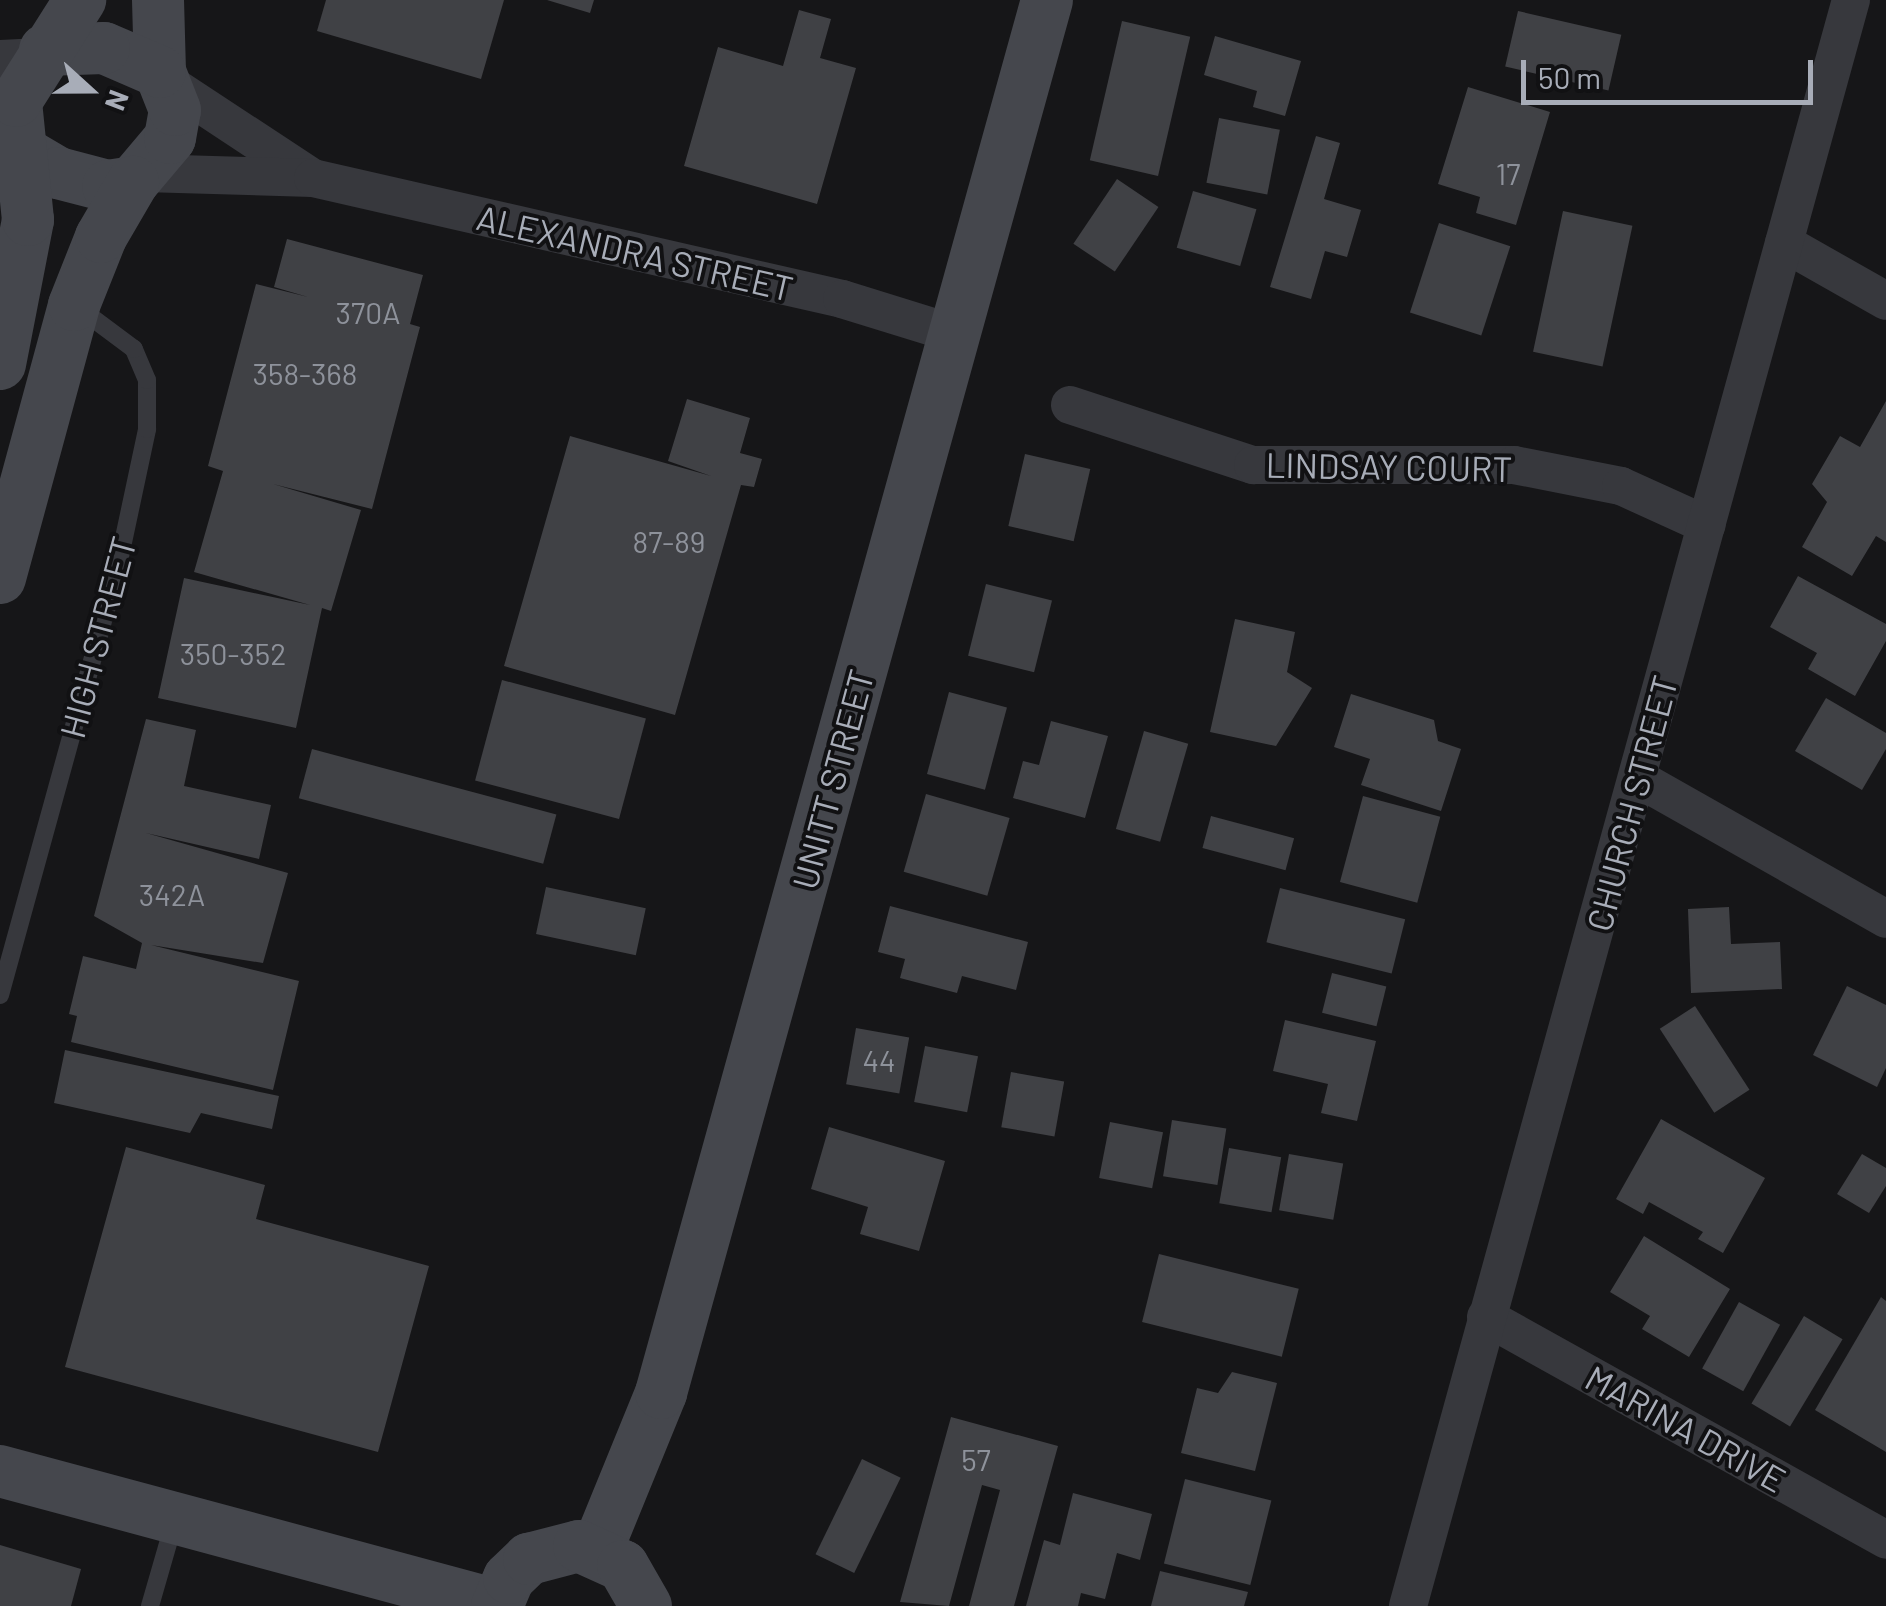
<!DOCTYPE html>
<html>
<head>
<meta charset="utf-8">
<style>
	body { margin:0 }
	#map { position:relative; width:1886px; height:1606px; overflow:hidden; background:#161618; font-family:Barlow,sans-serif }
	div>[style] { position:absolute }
	.building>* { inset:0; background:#404145; transform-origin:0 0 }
	.lane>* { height:18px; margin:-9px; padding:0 9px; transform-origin:9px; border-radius:9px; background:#37383d }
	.street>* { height:38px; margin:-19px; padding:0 19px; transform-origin:19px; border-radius:19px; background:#37383d }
	.secondary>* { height:52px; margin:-26px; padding:0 26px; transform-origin:26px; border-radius:26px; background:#45474d }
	span { translate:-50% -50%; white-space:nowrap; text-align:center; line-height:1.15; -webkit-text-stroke:8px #111113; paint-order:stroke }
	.number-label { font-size:30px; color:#8e929b }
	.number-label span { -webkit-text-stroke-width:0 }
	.street-label { font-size:35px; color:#a8adb8 }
	.north { position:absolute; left:40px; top:40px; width:100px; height:100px; -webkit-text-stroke:8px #111113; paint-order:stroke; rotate:111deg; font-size:28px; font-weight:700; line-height:40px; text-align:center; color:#a8adb8 }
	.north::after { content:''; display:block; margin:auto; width:35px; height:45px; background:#a8adb8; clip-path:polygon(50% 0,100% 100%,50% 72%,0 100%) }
	.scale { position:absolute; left:1521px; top:60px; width:292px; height:45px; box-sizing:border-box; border:5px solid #a8adb8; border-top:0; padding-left:12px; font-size:30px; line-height:35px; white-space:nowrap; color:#a8adb8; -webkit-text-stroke:8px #111113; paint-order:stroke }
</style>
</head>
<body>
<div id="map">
	<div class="building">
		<div style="clip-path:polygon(326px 0,504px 0,481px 79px,317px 31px)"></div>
		<div style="clip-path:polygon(547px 0,594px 0,590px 13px)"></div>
		<div style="clip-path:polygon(799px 10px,831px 19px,820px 58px,856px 68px,817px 204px,684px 166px,718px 47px,783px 66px)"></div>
		<div style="left:1518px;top:11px;width:106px;height:57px;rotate:13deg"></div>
		<div style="left:1122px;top:21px;width:70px;height:143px;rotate:13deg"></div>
		<div style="clip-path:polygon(1215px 36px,1301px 61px,1285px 116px,1253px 107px,1257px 91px,1204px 75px)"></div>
		<div style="clip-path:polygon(1468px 87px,1550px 112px,1516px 225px,1476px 213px,1480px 197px,1438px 184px)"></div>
		<div style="left:1219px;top:118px;width:62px;height:66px;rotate:11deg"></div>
		<div style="clip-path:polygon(1316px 136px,1340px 143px,1324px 199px,1361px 210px,1347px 257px,1325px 251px,1311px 299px,1270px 287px)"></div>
		<div style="left:1117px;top:179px;width:50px;height:78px;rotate:34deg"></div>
		<div style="left:1193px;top:191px;width:66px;height:59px;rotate:16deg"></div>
		<div style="left:1563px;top:211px;width:71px;height:144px;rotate:12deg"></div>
		<div style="left:1439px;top:223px;width:75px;height:94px;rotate:18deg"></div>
		<div style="clip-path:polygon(287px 239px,423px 275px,410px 324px,420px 327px,372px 509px,273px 484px,361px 510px,331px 611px,322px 608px,296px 728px,158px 698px,184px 578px,310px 605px,194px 572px,223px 471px,208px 466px,256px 284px,308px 297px,274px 287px)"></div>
		<div style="clip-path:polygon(687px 399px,750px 418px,740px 453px,762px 459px,754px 487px,741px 485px,675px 715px,504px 666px,570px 436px,711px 476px,668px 461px)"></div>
		<div style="clip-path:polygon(1886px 401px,1886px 542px,1876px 536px,1852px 576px,1802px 547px,1827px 502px,1812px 484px,1840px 436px,1860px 447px)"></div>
		<div style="left:1025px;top:454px;width:67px;height:74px;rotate:13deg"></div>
		<div style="clip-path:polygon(1798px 576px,1886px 624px,1886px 641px,1855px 696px,1808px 669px,1817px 653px,1770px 627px)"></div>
		<div style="left:986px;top:584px;width:68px;height:74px;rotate:14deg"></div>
		<div style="clip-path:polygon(1235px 619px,1295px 632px,1287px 672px,1312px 688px,1276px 746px,1210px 732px)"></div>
		<div style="left:502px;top:680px;width:149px;height:104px;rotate:15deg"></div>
		<div style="left:949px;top:692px;width:60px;height:85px;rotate:15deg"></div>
		<div style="clip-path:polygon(1351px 694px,1434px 720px,1438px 741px,1461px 749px,1441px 811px,1361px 785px,1370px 759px,1334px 747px)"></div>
		<div style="clip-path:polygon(1826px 698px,1886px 733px,1886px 749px,1862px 790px,1795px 751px)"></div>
		<div style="clip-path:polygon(146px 719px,196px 730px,184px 786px,271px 805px,259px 859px,146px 833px,288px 873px,263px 963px,151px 945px,299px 981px,273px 1090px,71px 1042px,77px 1016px,69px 1014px,83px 956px,136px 969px,142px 943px,94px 916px)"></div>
		<div style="clip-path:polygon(1051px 721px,1108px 736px,1085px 818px,1013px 798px,1023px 761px,1039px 765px)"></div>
		<div style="left:1144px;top:731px;width:46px;height:102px;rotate:16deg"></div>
		<div style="left:312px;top:749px;width:253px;height:51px;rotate:15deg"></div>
		<div style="left:926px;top:794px;width:87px;height:81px;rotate:16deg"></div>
		<div style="left:1363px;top:796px;width:80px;height:89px;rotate:15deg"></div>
		<div style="left:1211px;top:816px;width:86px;height:33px;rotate:15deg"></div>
		<div style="left:546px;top:887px;width:102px;height:48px;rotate:12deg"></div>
		<div style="left:1280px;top:888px;width:129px;height:56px;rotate:14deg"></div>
		<div style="clip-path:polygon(890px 906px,1028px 942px,1016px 990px,962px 976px,957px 993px,900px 978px,905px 959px,878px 952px)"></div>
		<div style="clip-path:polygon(1729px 907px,1731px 944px,1780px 942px,1782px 989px,1691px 993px,1688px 909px)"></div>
		<div style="left:1332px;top:973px;width:56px;height:41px;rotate:14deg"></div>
		<div style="clip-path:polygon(1847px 986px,1886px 1005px,1886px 1068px,1877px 1087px,1813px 1055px)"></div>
		<div style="left:1695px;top:1006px;width:100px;height:42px;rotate:57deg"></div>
		<div style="clip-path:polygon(1285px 1020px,1376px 1041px,1357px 1121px,1321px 1113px,1328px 1084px,1273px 1071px)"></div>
		<div style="left:856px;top:1028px;width:54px;height:57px;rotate:10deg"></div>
		<div style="left:925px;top:1046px;width:54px;height:57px;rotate:11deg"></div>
		<div style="clip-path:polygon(65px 1050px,279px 1096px,272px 1129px,201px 1113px,190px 1133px,54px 1103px)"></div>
		<div style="left:1011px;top:1072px;width:54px;height:56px;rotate:10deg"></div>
		<div style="clip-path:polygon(1661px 1119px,1765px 1178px,1723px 1253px,1698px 1239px,1703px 1232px,1649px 1202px,1643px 1214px,1616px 1199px)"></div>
		<div style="left:1172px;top:1120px;width:55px;height:57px;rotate:9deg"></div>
		<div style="left:1110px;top:1122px;width:54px;height:57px;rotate:11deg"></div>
		<div style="clip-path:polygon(829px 1127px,945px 1161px,919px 1251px,860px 1234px,868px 1207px,811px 1189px)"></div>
		<div style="clip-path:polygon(126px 1147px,265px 1185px,256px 1219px,429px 1266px,378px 1452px,65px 1367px)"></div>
		<div style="left:1229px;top:1148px;width:53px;height:56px;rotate:10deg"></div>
		<div style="left:1289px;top:1154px;width:55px;height:57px;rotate:10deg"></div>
		<div style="clip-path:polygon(1862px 1154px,1886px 1168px,1886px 1186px,1869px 1213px,1837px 1194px)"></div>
		<div style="clip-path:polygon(1644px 1236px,1730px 1289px,1689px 1357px,1642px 1329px,1650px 1316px,1610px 1292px)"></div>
		<div style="left:1159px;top:1254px;width:144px;height:70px;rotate:14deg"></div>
		<div style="clip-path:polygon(1881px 1297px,1886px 1301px,1886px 1452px,1815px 1410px)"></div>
		<div style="left:1739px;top:1302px;width:47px;height:76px;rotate:29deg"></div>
		<div style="left:1804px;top:1316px;width:45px;height:102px;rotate:31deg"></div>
		<div style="clip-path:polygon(1232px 1372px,1277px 1383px,1255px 1471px,1181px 1453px,1197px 1388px,1218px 1393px)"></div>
		<div style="clip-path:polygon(951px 1417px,1058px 1446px,1014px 1606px,969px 1606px,1000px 1490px,982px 1485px,949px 1606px,900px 1602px)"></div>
		<div style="left:862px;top:1459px;width:43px;height:106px;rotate:26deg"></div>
		<div style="left:1185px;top:1479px;width:89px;height:87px;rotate:14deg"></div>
		<div style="clip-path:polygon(1073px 1493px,1152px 1514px,1140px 1560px,1117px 1553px,1105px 1599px,1081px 1593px,1078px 1606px,1026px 1606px,1044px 1540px,1060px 1545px)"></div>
		<div style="clip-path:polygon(0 1545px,81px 1569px,71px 1606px,0 1606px)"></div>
		<div style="clip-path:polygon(1160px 1571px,1248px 1592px,1244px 1606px,1151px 1606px)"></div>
	</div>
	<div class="lane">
		<div style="left:0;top:995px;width:445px;rotate:-74.6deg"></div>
		<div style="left:118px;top:566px;width:140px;rotate:-78deg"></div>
		<div style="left:147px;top:429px;width:49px;rotate:-90deg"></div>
		<div style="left:147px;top:380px;width:34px;rotate:-113deg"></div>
		<div style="left:134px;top:349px;width:69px;rotate:-143.3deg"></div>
		<div style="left:150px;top:1606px;width:86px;rotate:-73.9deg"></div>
	</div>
	<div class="street">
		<div style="left:0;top:59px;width:40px;rotate:-2.9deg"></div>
		<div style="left:167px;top:82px;width:173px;rotate:33.4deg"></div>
		<div style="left:144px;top:173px;width:169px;rotate:1.7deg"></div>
		<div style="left:313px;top:178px;width:543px;rotate:12.88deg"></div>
		<div style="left:842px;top:299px;width:118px;rotate:17.2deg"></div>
		<div style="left:1784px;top:243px;width:117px;rotate:29.6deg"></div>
		<div style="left:1070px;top:405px;width:193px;rotate:18.2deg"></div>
		<div style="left:1253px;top:465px;width:261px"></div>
		<div style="left:1514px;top:465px;width:109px;rotate:11.1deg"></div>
		<div style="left:1621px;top:486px;width:94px;rotate:24.4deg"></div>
		<div style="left:1639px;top:779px;width:284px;rotate:29.5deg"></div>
		<div style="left:1486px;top:1317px;width:458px;rotate:29.1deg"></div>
		<div style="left:1408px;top:1606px;width:1666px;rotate:-74.58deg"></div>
	</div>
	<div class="secondary">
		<div style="left:158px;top:0;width:72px;rotate:88.4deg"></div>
		<div style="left:21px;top:151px;width:43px;rotate:30.7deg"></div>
		<div style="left:58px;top:173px;width:52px;rotate:14.6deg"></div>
		<div style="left:108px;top:186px;width:25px;rotate:-9deg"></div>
		<div style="left:133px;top:182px;width:57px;rotate:-49.9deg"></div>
		<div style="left:170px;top:138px;width:28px;rotate:-80deg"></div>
		<div style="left:175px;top:110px;width:41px;rotate:-111.5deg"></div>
		<div style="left:160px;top:72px;width:61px;rotate:-156.8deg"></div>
		<div style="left:104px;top:48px;width:59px;rotate:178.1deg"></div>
		<div style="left:0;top:364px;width:147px;rotate:-79deg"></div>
		<div style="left:28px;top:220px;width:120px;rotate:-95.8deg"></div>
		<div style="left:16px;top:101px;width:120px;rotate:-57.6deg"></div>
		<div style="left:0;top:578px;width:283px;rotate:-74.8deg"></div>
		<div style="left:74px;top:305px;width:73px;rotate:-68.3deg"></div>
		<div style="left:101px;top:237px;width:64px;rotate:-59.8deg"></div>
		<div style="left:0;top:1471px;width:515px;rotate:15.09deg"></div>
		<div style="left:597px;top:1550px;width:170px;rotate:-67.8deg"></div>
		<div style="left:661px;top:1393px;width:1445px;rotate:-74.51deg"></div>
		<div style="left:497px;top:1606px;width:30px;rotate:-67deg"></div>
		<div style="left:509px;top:1578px;width:28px;rotate:-44deg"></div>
		<div style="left:529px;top:1559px;width:52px;rotate:-14.6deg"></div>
		<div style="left:579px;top:1546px;width:48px;rotate:24.4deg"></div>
		<div style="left:623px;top:1566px;width:46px;rotate:60.1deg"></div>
	</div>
	<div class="number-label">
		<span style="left:1508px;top:173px">17</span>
		<span style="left:368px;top:312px">370A</span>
		<span style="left:305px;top:373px">358-368</span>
		<span style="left:669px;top:541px">87-89</span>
		<span style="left:233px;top:653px">350-352</span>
		<span style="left:172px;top:894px">342A</span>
		<span style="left:879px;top:1060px">44</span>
		<span style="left:976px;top:1459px">57</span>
	</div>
	<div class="street-label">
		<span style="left:635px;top:252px;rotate:13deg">ALEXANDRA STREET</span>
		<span style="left:1389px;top:466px;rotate:1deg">LINDSAY COURT</span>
		<span style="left:97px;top:637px;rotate:-75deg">HIGH STREET</span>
		<span style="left:832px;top:779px;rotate:-75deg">UNITT STREET</span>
		<span style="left:1631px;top:803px;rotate:-75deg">CHURCH STREET</span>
		<span style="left:1686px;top:1428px;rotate:29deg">MARINA DRIVE</span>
	</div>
	<div class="north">N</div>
	<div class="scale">50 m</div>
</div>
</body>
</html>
